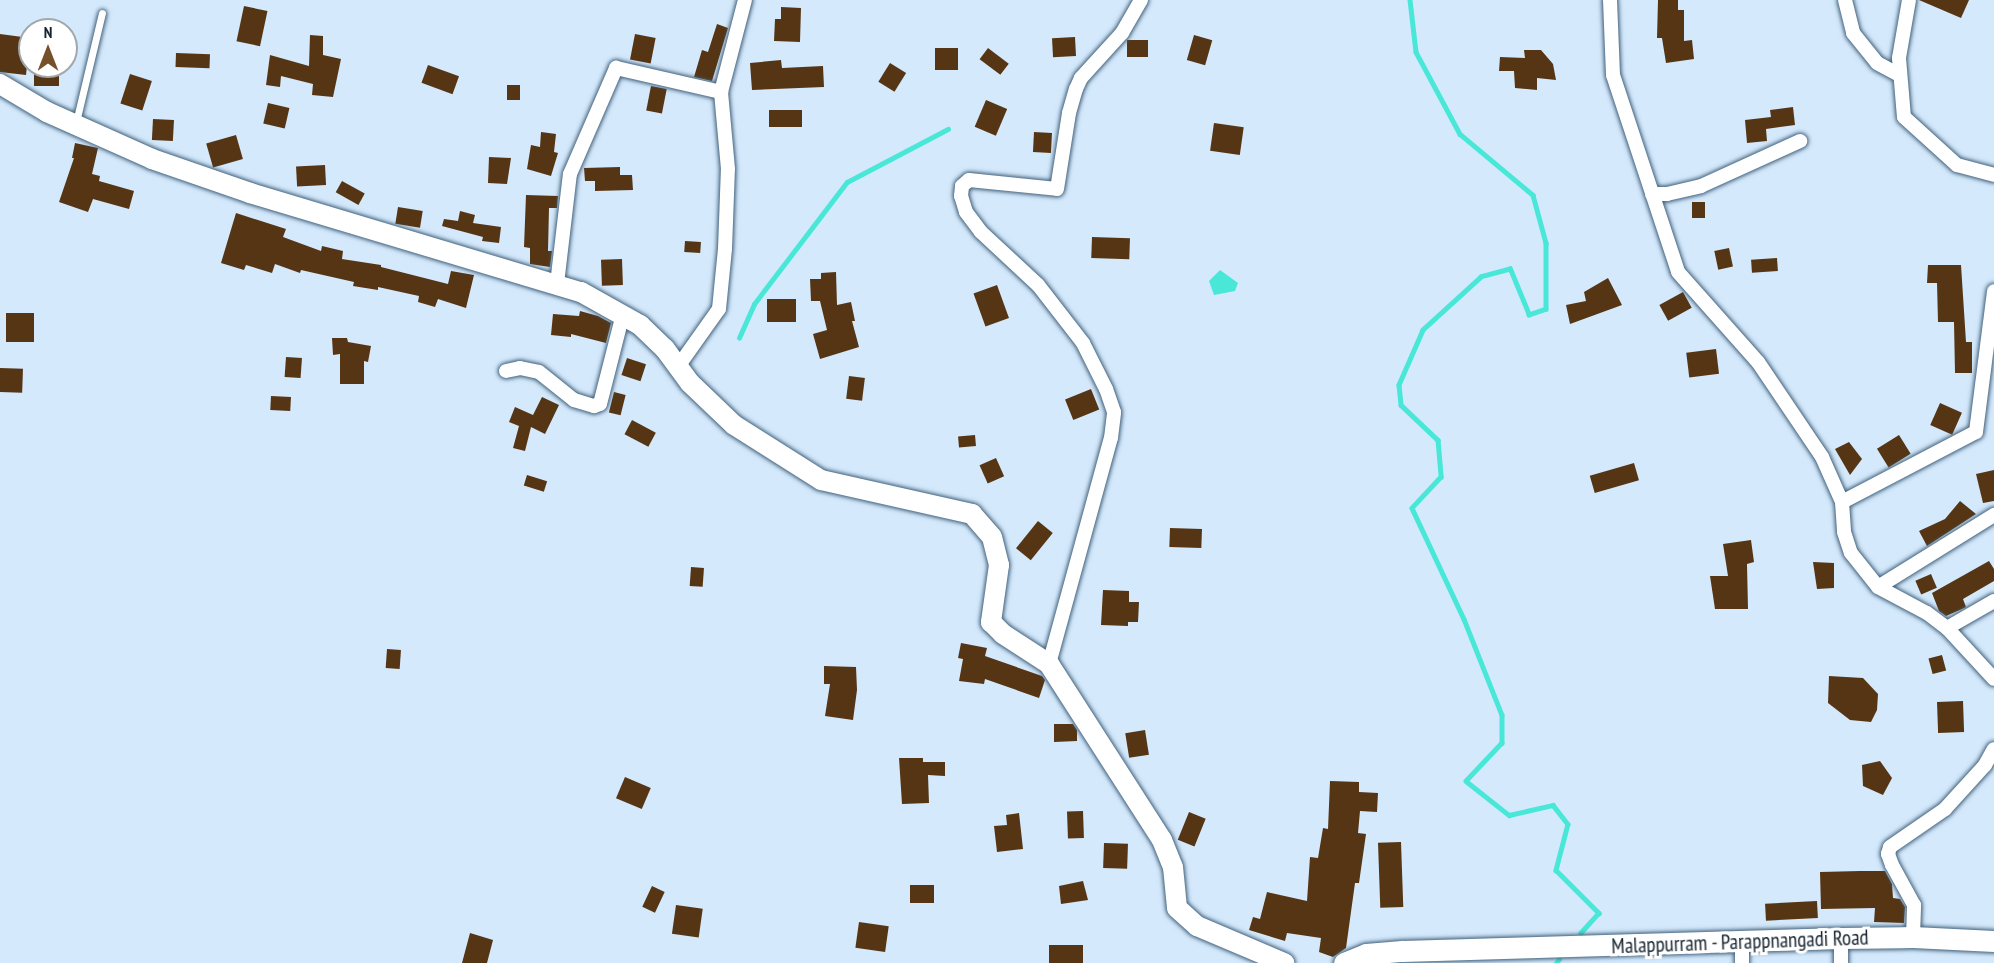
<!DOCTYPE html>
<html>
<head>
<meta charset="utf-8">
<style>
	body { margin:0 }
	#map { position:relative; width:1994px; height:963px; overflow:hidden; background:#d4e9fc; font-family:"PT Sans Narrow",sans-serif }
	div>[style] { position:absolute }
	.water>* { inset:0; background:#48e7d7 }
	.stream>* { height:4.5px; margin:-2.25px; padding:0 2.25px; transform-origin:2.25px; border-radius:2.25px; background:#48e7d7 }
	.building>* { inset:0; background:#553513; transform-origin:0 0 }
	.roads { filter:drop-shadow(0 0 2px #41617c) drop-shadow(0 0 2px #41617c) }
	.service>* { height:7px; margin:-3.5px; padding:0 3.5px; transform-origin:3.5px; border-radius:3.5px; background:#fff }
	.minor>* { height:14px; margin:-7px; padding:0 7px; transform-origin:7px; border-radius:7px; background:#fff }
	.secondary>* { height:20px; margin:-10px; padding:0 10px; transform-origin:10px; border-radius:10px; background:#fff }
	.primary>* { height:21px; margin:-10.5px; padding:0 10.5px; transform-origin:10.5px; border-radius:10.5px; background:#fff }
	span { translate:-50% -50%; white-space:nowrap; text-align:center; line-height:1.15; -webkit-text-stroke:6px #fff; paint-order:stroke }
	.street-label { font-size:21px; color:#16232f }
	.north { position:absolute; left:18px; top:18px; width:60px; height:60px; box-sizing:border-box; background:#fff; border:2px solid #a2a7ac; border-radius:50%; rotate:0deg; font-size:16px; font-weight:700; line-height:24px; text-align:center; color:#16232f }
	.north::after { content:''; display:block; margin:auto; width:21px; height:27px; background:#75502b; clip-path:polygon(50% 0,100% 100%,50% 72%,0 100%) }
</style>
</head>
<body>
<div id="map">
	<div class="water">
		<div style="clip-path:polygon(1220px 270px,1238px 283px,1235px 291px,1214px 295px,1209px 281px)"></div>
	</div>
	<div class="stream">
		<div style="left:1410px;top:0;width:52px;rotate:83.4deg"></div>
		<div style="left:1416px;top:52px;width:93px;rotate:61.8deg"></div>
		<div style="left:1460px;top:134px;width:95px;rotate:39.9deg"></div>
		<div style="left:1533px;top:195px;width:50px;rotate:74.8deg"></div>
		<div style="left:1546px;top:243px;width:66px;rotate:90deg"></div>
		<div style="left:1546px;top:309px;width:18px;rotate:161deg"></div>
		<div style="left:1529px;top:315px;width:50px;rotate:-112.4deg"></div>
		<div style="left:1510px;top:269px;width:30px;rotate:165deg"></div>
		<div style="left:1481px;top:277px;width:79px;rotate:137.6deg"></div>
		<div style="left:1423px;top:330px;width:60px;rotate:113.6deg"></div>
		<div style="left:1399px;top:385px;width:20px;rotate:84deg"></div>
		<div style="left:1401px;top:405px;width:51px;rotate:43.4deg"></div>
		<div style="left:1438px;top:440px;width:37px;rotate:85deg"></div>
		<div style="left:1441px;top:477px;width:42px;rotate:133.1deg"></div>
		<div style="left:1412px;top:508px;width:123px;rotate:64.9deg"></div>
		<div style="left:1464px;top:619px;width:103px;rotate:68.4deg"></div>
		<div style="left:1502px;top:715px;width:28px;rotate:90deg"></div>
		<div style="left:1502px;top:743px;width:52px;rotate:133.5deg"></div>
		<div style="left:1466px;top:781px;width:55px;rotate:38.3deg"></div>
		<div style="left:1509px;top:815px;width:45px;rotate:-12.8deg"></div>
		<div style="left:1553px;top:805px;width:24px;rotate:52deg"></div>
		<div style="left:1568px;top:824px;width:48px;rotate:104.6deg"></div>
		<div style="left:1556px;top:870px;width:61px;rotate:45deg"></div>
		<div style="left:1599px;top:913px;width:27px;rotate:132deg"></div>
		<div style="left:739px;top:338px;width:37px;rotate:-66deg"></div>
		<div style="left:754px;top:304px;width:153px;rotate:-52.7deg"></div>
		<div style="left:847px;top:182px;width:114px;rotate:-27.7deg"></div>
		<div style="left:1556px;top:963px;width:5px;rotate:-53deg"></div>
	</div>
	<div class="building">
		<div style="clip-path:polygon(1658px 0,1678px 0,1678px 10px,1684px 10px,1684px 41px,1692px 40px,1694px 59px,1666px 63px,1662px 38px,1657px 38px)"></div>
		<div style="clip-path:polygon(1919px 0,1969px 0,1961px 18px)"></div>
		<div style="left:244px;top:6px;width:24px;height:36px;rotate:12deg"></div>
		<div style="clip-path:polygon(781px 7px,801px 8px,800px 42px,774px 41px,775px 19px,781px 19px)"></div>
		<div style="clip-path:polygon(717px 24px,728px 28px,712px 81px,694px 77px,702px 50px,708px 52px)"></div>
		<div style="clip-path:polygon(0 34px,30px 38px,26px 75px,0 72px)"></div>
		<div style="left:635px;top:34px;width:21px;height:26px;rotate:11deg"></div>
		<div style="clip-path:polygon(310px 35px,323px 36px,323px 55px,341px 59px,333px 97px,312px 95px,313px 84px,281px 76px,280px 87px,266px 85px,270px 55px,309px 66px)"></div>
		<div style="left:1194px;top:35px;width:19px;height:26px;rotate:16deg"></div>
		<div style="left:1075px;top:37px;width:19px;height:23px;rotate:87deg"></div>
		<div style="left:1148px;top:40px;width:17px;height:21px;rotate:90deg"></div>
		<div style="left:935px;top:48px;width:23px;height:22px"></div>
		<div style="left:988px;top:48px;width:26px;height:14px;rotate:37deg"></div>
		<div style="clip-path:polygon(1524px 50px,1541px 50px,1553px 64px,1556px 80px,1537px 78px,1537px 90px,1515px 88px,1514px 71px,1499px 71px,1500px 57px,1525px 58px)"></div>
		<div style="left:176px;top:53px;width:34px;height:14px;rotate:2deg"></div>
		<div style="clip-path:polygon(781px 60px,782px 68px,823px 66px,824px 87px,752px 90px,750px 63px)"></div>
		<div style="left:890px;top:63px;width:19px;height:22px;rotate:32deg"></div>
		<div style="left:428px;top:65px;width:33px;height:19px;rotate:20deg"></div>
		<div style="left:34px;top:66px;width:25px;height:20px"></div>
		<div style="left:130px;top:74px;width:23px;height:31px;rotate:18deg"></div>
		<div style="left:507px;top:85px;width:13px;height:15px"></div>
		<div style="left:651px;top:86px;width:16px;height:25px;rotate:11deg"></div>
		<div style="left:986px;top:100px;width:23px;height:29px;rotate:23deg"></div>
		<div style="left:268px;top:103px;width:22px;height:21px;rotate:13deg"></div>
		<div style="clip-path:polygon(1793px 107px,1795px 125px,1766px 129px,1767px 141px,1747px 143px,1745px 120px,1771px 117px,1770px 110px)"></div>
		<div style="left:769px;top:110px;width:33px;height:17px"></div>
		<div style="left:153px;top:119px;width:21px;height:21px;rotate:3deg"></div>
		<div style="left:1214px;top:123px;width:30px;height:28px;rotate:8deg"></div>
		<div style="clip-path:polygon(541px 132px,556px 134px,554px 152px,558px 153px,551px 176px,527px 169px,531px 145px,540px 147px)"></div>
		<div style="left:1034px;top:132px;width:18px;height:20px;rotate:3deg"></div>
		<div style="left:236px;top:135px;width:25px;height:31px;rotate:74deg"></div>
		<div style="clip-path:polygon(75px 143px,98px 148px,92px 174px,100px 176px,99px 181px,134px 191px,129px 209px,93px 199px,88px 212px,59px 202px,74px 158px,72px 158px)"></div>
		<div style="clip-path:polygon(489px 157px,511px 158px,507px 184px,488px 183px)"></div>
		<div style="left:325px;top:165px;width:20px;height:29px;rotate:87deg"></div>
		<div style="clip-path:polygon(620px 167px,620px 175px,632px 175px,633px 190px,595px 191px,595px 181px,585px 181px,584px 168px)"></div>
		<div style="left:342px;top:181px;width:26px;height:13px;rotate:29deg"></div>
		<div style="clip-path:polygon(526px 195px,558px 196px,557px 208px,549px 208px,548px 251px,552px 251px,550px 267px,530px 264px,530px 248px,524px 247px)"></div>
		<div style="left:1692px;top:202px;width:13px;height:16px"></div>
		<div style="left:398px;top:207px;width:25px;height:17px;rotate:9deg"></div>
		<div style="clip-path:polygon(460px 211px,475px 215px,473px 223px,501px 227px,499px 243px,482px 241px,483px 237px,442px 226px,444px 219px,458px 221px)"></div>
		<div style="clip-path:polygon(236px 213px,286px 229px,283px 237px,321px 251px,322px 246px,343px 251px,342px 259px,381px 265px,381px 267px,448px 284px,451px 271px,474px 275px,466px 308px,438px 299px,435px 307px,418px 302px,419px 296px,378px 287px,378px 290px,353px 286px,354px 282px,301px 270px,300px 273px,275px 264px,272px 273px,246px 265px,244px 270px,221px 263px)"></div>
		<div style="left:1092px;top:237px;width:38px;height:21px;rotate:2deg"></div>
		<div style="left:685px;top:241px;width:16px;height:11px;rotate:4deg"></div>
		<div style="left:1729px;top:248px;width:19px;height:15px;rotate:78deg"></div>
		<div style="left:1777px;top:258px;width:13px;height:26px;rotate:86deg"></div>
		<div style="left:622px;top:259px;width:26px;height:21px;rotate:88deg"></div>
		<div style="clip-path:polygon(1928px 265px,1961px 265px,1966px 342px,1972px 342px,1972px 373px,1955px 373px,1954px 322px,1938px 322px,1937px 283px,1927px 283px)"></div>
		<div style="clip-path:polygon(836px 272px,837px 305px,851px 302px,855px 321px,852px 321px,859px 347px,820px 359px,813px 334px,827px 330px,820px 301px,811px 301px,810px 279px,821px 279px,821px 273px)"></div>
		<div style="clip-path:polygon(1608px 278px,1622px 305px,1570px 324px,1566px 305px,1586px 301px,1584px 292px)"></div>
		<div style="left:997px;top:285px;width:35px;height:25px;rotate:70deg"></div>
		<div style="left:1683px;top:292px;width:18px;height:27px;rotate:61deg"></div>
		<div style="left:796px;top:299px;width:23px;height:29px;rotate:90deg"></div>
		<div style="clip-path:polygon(580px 311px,598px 316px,611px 323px,606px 343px,571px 334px,571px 337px,551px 335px,553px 314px,579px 316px)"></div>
		<div style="left:6px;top:313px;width:28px;height:29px"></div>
		<div style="clip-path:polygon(332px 338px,347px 338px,348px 342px,371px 346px,368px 362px,364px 361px,364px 384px,340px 384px,340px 354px,333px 355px)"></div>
		<div style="left:1716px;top:349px;width:25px;height:30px;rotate:83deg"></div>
		<div style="left:286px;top:357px;width:16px;height:20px;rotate:4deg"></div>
		<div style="left:627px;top:358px;width:20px;height:18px;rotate:18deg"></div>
		<div style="left:0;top:368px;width:23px;height:24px;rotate:2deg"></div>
		<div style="left:849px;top:376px;width:16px;height:23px;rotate:7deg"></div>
		<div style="left:1091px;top:389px;width:22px;height:28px;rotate:68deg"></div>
		<div style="left:614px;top:392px;width:12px;height:21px;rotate:14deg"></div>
		<div style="left:271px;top:396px;width:20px;height:14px;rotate:3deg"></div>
		<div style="clip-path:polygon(542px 397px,559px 405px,545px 434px,531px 427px,525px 451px,513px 448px,519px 426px,509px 422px,515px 407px,533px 415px)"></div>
		<div style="left:1940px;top:403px;width:24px;height:24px;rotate:24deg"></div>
		<div style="left:632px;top:420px;width:27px;height:16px;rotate:28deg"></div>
		<div style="left:975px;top:435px;width:11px;height:17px;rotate:85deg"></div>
		<div style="left:1899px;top:435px;width:22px;height:26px;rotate:58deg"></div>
		<div style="clip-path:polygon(1849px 442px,1862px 459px,1850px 475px,1835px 449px)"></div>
		<div style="left:996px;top:458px;width:20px;height:18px;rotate:66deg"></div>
		<div style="left:1634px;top:463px;width:18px;height:46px;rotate:74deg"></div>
		<div style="clip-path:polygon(1994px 470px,1994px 501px,1983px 503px,1976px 474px)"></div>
		<div style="left:527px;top:475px;width:21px;height:11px;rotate:17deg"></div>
		<div style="clip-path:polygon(1960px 501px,1976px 514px,1927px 546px,1919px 531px,1945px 519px)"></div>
		<div style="left:1038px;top:521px;width:19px;height:35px;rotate:39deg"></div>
		<div style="left:1170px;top:528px;width:32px;height:19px;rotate:2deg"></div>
		<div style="clip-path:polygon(1751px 540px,1754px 562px,1747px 564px,1748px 609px,1715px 609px,1710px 576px,1728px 576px,1723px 544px)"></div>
		<div style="clip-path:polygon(1989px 561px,1994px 569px,1994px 581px,1963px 599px,1966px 607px,1962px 609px,1946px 616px,1939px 611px,1932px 593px)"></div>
		<div style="clip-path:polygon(1813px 562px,1834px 563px,1834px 588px,1817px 589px)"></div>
		<div style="left:691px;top:567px;width:13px;height:19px;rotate:4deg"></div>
		<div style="left:1931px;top:574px;width:15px;height:17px;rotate:67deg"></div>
		<div style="clip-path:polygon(1103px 590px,1129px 591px,1129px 602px,1139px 602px,1138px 622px,1128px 622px,1128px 626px,1101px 625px)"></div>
		<div style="clip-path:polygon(961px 643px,987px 648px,985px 656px,1042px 676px,1045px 680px,1039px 698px,985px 679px,984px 684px,959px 681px,963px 659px,958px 658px)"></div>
		<div style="left:387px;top:649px;width:14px;height:19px;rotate:4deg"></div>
		<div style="left:1942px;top:655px;width:16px;height:14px;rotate:75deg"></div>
		<div style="clip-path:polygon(824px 666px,856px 667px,857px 690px,853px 720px,825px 716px,830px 684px,824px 684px)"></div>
		<div style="clip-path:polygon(1829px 676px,1863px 678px,1878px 694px,1877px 710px,1871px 722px,1850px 720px,1828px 703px)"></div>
		<div style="left:1963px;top:701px;width:31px;height:26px;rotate:88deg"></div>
		<div style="clip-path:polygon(1054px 724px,1073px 724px,1077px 730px,1077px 741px,1054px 742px)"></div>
		<div style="left:1145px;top:730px;width:25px;height:20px;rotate:81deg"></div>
		<div style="clip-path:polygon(899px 758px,923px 758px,923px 762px,945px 762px,945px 776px,928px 775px,929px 803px,902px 804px)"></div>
		<div style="clip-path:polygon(1880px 761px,1892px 778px,1883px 795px,1863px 786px,1862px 765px)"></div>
		<div style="left:625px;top:777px;width:28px;height:23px;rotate:23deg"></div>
		<div style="clip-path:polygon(1330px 781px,1359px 782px,1359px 792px,1378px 793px,1377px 812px,1360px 811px,1358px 833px,1366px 834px,1359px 883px,1355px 883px,1346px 948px,1333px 957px,1319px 952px,1321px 938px,1287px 933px,1285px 941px,1249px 930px,1253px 917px,1260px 919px,1267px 892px,1307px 901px,1310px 857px,1318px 858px,1323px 828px,1328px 829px)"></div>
		<div style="left:1083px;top:811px;width:27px;height:16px;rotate:88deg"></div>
		<div style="left:1189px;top:812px;width:18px;height:30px;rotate:22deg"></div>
		<div style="clip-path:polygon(1019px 813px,1023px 849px,997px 852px,994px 826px,1007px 825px,1006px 815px)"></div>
		<div style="left:1401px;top:842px;width:65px;height:23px;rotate:88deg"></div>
		<div style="left:1104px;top:843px;width:24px;height:25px;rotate:2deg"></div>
		<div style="clip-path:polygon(1860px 871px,1885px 871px,1892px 884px,1893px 898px,1900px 899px,1905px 907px,1904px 923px,1874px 922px,1875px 908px,1821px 909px,1820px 872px)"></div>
		<div style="clip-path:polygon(1083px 881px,1088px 900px,1061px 904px,1059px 886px)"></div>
		<div style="left:910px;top:885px;width:24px;height:18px"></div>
		<div style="left:652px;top:886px;width:14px;height:23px;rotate:25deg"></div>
		<div style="left:1817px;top:901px;width:17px;height:52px;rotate:87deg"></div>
		<div style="left:676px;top:905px;width:27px;height:29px;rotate:8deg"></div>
		<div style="left:859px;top:922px;width:30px;height:26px;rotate:8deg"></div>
		<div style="clip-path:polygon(470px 933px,493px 940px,487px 963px,462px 963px)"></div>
		<div style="left:1049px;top:945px;width:34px;height:18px"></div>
	</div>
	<div class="roads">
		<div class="service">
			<div style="left:76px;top:122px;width:112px;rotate:-76.6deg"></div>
		</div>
		<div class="minor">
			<div style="left:1610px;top:0;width:75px;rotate:87.7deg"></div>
			<div style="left:1613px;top:75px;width:207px;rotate:71.7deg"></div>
			<div style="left:1678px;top:272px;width:120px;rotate:48.4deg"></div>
			<div style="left:1758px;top:362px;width:115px;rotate:56deg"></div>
			<div style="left:1822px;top:457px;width:49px;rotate:66deg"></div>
			<div style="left:1842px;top:502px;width:30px;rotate:86deg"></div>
			<div style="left:1844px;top:532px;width:22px;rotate:72deg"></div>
			<div style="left:1851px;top:553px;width:43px;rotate:51.5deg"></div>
			<div style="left:1878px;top:587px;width:55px;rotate:28deg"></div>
			<div style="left:1927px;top:613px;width:25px;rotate:37deg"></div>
			<div style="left:1947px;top:628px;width:69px;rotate:47.3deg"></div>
			<div style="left:1845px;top:0;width:34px;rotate:76deg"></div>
			<div style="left:1853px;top:33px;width:38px;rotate:51deg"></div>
			<div style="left:1877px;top:63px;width:26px;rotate:28deg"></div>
			<div style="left:1909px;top:0;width:59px;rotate:99.8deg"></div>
			<div style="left:1899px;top:58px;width:59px;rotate:85.2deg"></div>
			<div style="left:1904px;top:117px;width:72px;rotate:42.2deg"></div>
			<div style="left:1957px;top:165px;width:38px;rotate:15deg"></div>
			<div style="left:1652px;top:194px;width:15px"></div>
			<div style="left:1667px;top:194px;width:35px;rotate:-13deg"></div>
			<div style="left:1701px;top:186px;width:109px;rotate:-24.4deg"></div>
			<div style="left:557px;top:284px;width:111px;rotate:-83.3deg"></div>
			<div style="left:570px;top:174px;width:116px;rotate:-66.5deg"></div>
			<div style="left:616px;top:68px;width:108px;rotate:12.9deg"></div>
			<div style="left:677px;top:368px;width:72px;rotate:-54.6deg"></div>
			<div style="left:719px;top:309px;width:60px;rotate:-84.3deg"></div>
			<div style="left:725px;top:249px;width:80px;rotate:-87.9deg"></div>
			<div style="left:728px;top:169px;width:77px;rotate:-95.2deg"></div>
			<div style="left:721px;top:92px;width:95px;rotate:-75.4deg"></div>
			<div style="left:506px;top:371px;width:14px;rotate:-12deg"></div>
			<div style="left:520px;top:368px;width:19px;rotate:12deg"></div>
			<div style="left:539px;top:372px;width:45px;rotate:38.7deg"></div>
			<div style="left:574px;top:400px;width:21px;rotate:17deg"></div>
			<div style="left:594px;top:406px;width:6px;rotate:-18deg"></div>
			<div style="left:600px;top:404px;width:93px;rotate:-75.7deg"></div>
			<div style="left:1842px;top:502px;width:151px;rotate:-27.6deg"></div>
			<div style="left:1976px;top:432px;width:142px;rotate:-82.7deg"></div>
			<div style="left:1878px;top:587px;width:137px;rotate:-31.8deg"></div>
			<div style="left:1947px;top:628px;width:54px;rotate:-29.9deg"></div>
			<div style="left:1049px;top:664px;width:234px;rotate:-74.7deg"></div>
			<div style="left:1111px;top:438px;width:26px;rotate:-83deg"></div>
			<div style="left:1114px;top:412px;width:24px;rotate:-109deg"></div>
			<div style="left:1106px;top:389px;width:51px;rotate:-116.6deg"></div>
			<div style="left:1083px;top:343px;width:73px;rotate:-127.8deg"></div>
			<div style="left:1038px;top:285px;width:78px;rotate:-137.1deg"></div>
			<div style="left:981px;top:232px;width:25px;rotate:-127deg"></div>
			<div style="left:966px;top:212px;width:17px;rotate:-107deg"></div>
			<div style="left:961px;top:196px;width:10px;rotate:-84deg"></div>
			<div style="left:962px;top:186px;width:9px;rotate:-41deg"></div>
			<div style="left:969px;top:180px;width:88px;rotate:5.8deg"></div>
			<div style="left:1057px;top:189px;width:77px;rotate:-81deg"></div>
			<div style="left:1069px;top:113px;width:25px;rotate:-74deg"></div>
			<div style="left:1076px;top:89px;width:12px;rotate:-66deg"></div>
			<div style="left:1081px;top:78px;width:61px;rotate:-47.7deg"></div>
			<div style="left:1122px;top:33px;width:38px;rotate:-60deg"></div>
			<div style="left:1913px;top:937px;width:32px;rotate:-88deg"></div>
			<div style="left:1914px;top:905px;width:46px;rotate:-118.8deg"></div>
			<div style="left:1892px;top:865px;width:12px;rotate:-110deg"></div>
			<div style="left:1888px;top:854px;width:7px;rotate:-74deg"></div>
			<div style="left:1890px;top:847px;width:67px;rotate:-34.6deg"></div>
			<div style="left:1945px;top:809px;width:59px;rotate:-47.7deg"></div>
			<div style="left:1985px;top:765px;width:18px;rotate:-61deg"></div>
			<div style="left:1742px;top:941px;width:22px;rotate:90deg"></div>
			<div style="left:1841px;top:963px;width:25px;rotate:-90deg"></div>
		</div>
		<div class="secondary">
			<div style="left:0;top:84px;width:55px;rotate:30.8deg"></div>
			<div style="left:47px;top:112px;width:115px;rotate:24.1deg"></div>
			<div style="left:152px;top:159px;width:104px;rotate:19.1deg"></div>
			<div style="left:250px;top:193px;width:345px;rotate:16.7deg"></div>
			<div style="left:581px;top:292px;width:68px;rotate:29.2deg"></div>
			<div style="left:640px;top:325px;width:35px;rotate:44deg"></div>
			<div style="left:665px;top:349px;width:42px;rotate:53.7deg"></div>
			<div style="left:690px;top:383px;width:61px;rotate:43.7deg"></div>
			<div style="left:734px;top:425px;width:103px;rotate:32.3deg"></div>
			<div style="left:821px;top:480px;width:155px;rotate:12.7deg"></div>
			<div style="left:972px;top:514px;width:30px;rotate:49deg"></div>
			<div style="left:992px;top:537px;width:29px;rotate:76deg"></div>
			<div style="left:999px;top:565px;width:58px;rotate:98deg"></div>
			<div style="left:991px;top:622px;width:17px;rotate:45deg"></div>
			<div style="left:1003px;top:634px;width:55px;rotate:33.1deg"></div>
			<div style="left:1049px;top:664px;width:209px;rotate:57.3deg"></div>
			<div style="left:1162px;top:840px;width:29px;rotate:68deg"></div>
			<div style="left:1173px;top:867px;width:41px;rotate:84.4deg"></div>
			<div style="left:1177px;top:908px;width:27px;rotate:42deg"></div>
			<div style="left:1197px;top:926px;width:95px;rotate:23deg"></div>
		</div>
		<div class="primary">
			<div style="left:1344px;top:963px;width:24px;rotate:-22deg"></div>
			<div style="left:1366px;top:954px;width:36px;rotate:-5deg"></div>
			<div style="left:1402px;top:951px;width:439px;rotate:-1.7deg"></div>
			<div style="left:1841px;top:938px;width:72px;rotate:-0.8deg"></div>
			<div style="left:1913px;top:937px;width:81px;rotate:2.8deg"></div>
		</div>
	</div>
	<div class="street-label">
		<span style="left:1740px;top:942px;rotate:-2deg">Malappurram - Parappnangadi Road</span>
	</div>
	<div class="north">N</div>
</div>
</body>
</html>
